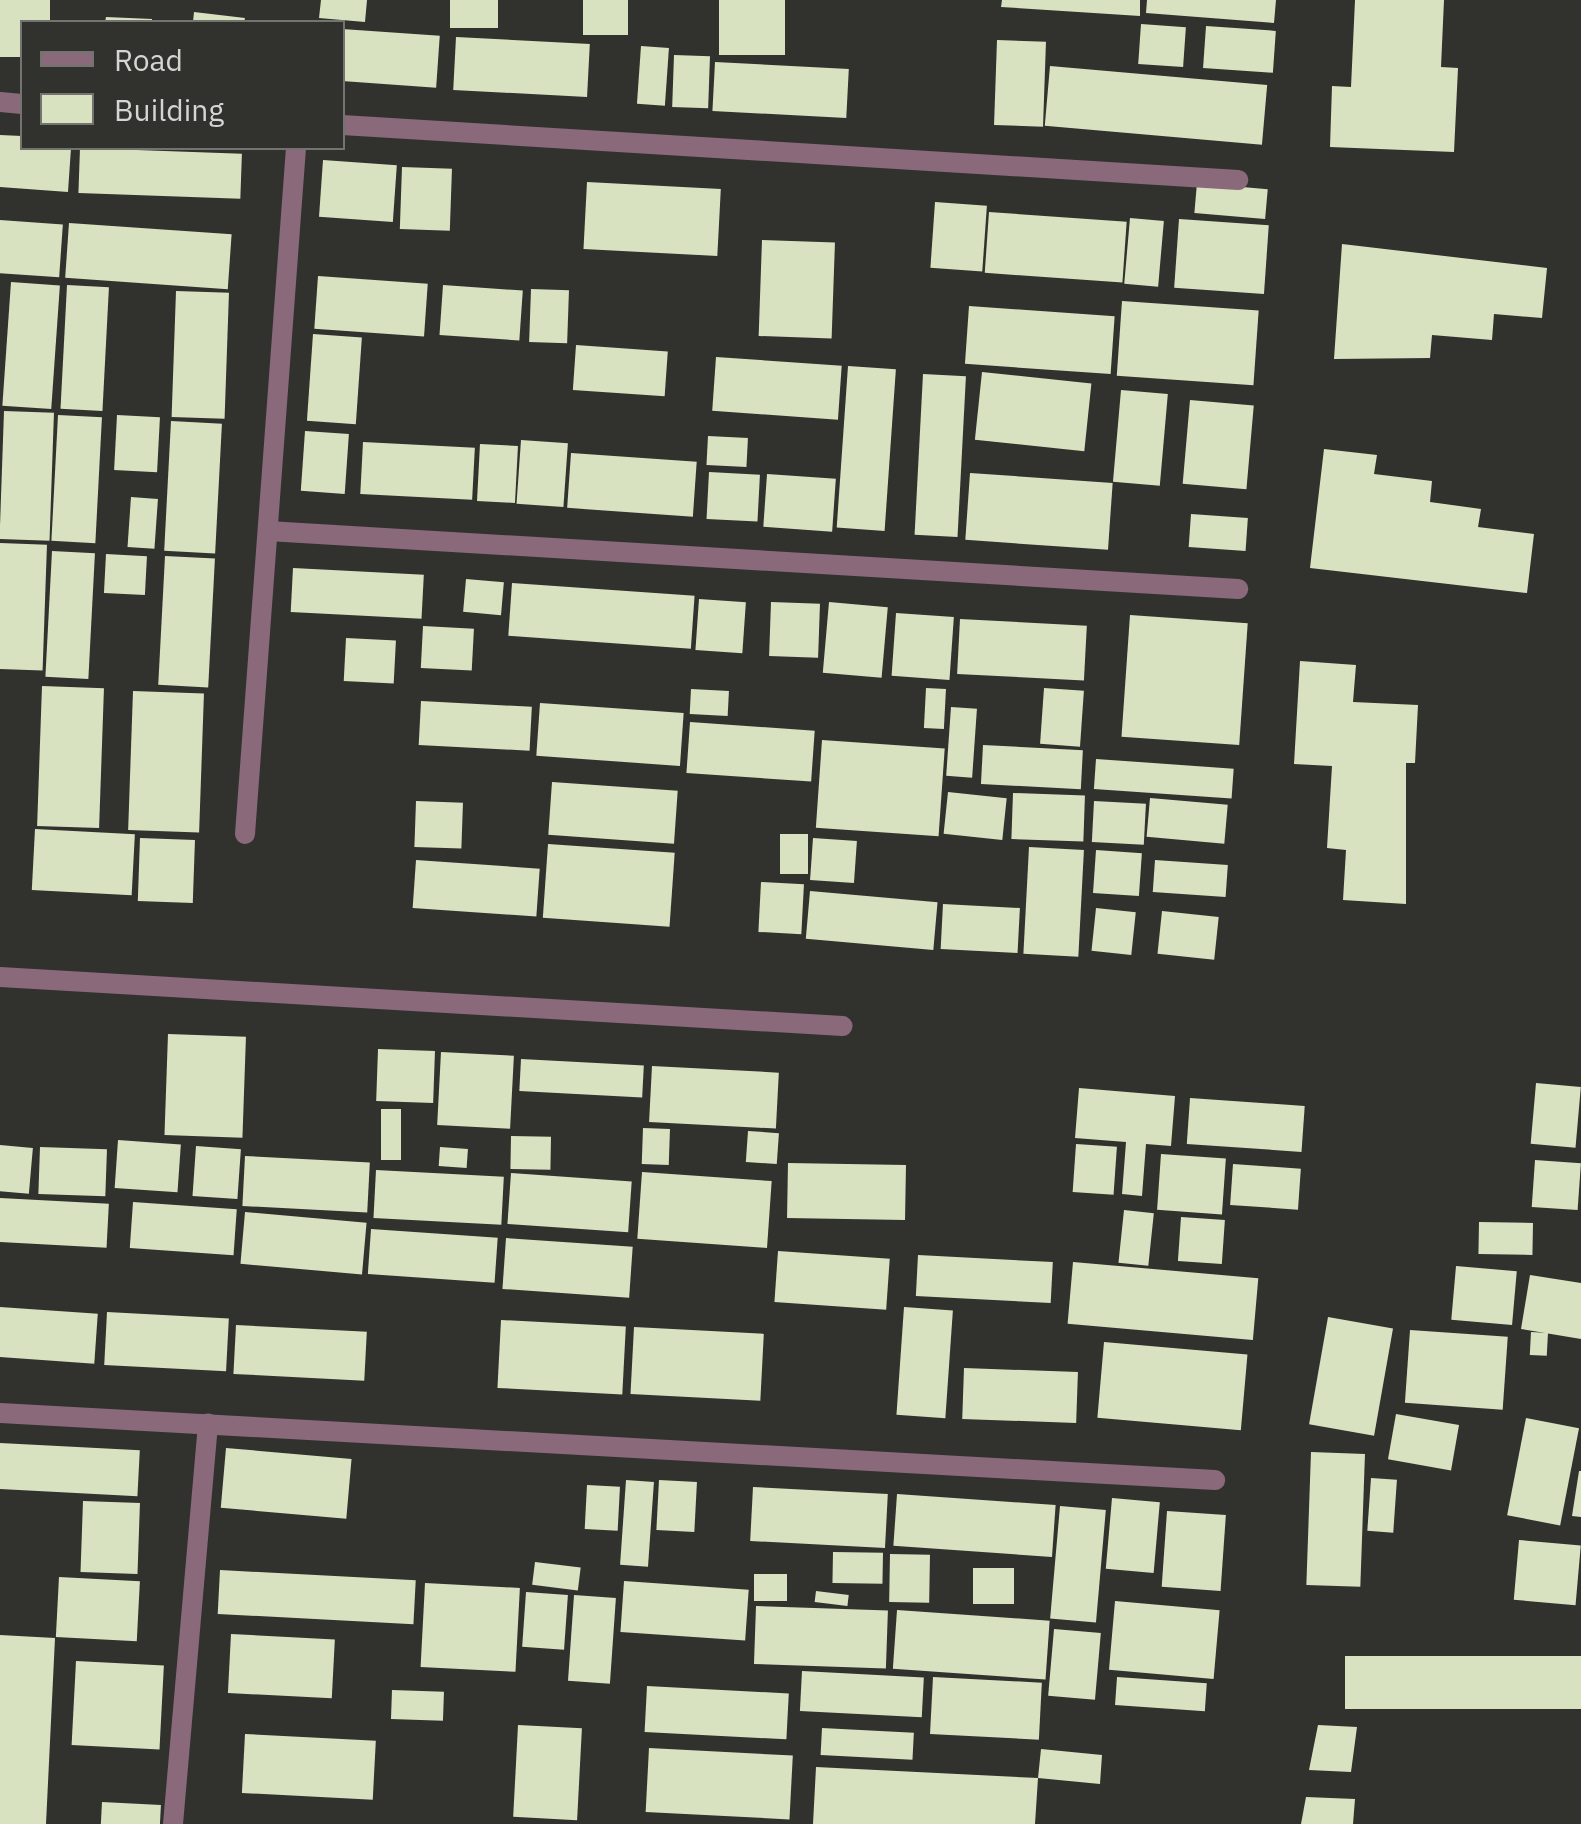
<!DOCTYPE html>
<html>
<head>
<meta charset="utf-8">
<style>
	body { margin:0 }
	#map { position:relative; width:1581px; height:1824px; overflow:hidden; background:#31322e; font-family:"IBM Plex Sans",sans-serif }
	div>[style] { position:absolute }
	.building>* { inset:0; background:#d8e2c0; transform-origin:0 0 }
	.minor>* { height:20px; margin:-10px; padding:0 10px; transform-origin:10px; border-radius:10px; background:#8a697b }
	span { translate:-50% -50%; white-space:nowrap; text-align:center; line-height:1.15; -webkit-text-stroke:10px #31322e; paint-order:stroke }
	.legend { position:absolute; left:20px; top:20px; width:325px; height:130px; box-sizing:border-box; background:#31322e; border:2px solid #737370; margin:0; padding:12px 18px; list-style:none; font-size:30px; color:#d5d5d3 }
	.legend li { display:flex; align-items:center; gap:20px; height:50px }
	.legend b { width:50px; border:2px solid #737370 }
</style>
</head>
<body>
<div id="map">
	<div class="building">
		<div style="clip-path:polygon(0 0,50px 0,50px 22px,22px 22px,22px 57px,0 57px)"></div>
		<div style="clip-path:polygon(321px 0,367px 0,365px 22px,319px 18px)"></div>
		<div style="left:450px;top:0;width:48px;height:28px"></div>
		<div style="left:583px;top:0;width:45px;height:35px"></div>
		<div style="left:719px;top:0;width:66px;height:55px"></div>
		<div style="clip-path:polygon(1002px 0,1140px 0,1140px 16px,1001px 7px)"></div>
		<div style="clip-path:polygon(1147px 0,1276px 0,1274px 23px,1146px 13px)"></div>
		<div style="clip-path:polygon(1355px 0,1444px 0,1441px 67px,1458px 68px,1454px 152px,1330px 147px,1332px 86px,1351px 87px)"></div>
		<div style="clip-path:polygon(194px 12px,245px 18px,244px 22px,193px 22px)"></div>
		<div style="clip-path:polygon(106px 17px,152px 19px,152px 22px,105px 22px)"></div>
		<div style="left:1141px;top:24px;width:45px;height:40px;rotate:4deg"></div>
		<div style="left:1206px;top:26px;width:70px;height:42px;rotate:4deg"></div>
		<div style="left:342px;top:29px;width:98px;height:52px;rotate:4deg"></div>
		<div style="left:456px;top:37px;width:134px;height:53px;rotate:3deg"></div>
		<div style="left:997px;top:40px;width:49px;height:85px;rotate:2deg"></div>
		<div style="left:641px;top:46px;width:28px;height:58px;rotate:4deg"></div>
		<div style="left:674px;top:55px;width:36px;height:52px;rotate:2deg"></div>
		<div style="left:715px;top:62px;width:134px;height:49px;rotate:3deg"></div>
		<div style="left:1050px;top:66px;width:218px;height:60px;rotate:5deg"></div>
		<div style="clip-path:polygon(0 135px,22px 136px,22px 148px,71px 148px,68px 192px,0 187px)"></div>
		<div style="left:80px;top:148px;width:162px;height:45px;rotate:2deg"></div>
		<div style="left:323px;top:160px;width:74px;height:57px;rotate:4deg"></div>
		<div style="left:402px;top:167px;width:50px;height:62px;rotate:2deg"></div>
		<div style="left:587px;top:182px;width:134px;height:67px;rotate:3deg"></div>
		<div style="left:1197px;top:183px;width:71px;height:30px;rotate:5deg"></div>
		<div style="left:935px;top:202px;width:52px;height:66px;rotate:4deg"></div>
		<div style="left:989px;top:212px;width:138px;height:61px;rotate:4deg"></div>
		<div style="left:1130px;top:218px;width:34px;height:66px;rotate:5deg"></div>
		<div style="left:1179px;top:219px;width:90px;height:69px;rotate:4deg"></div>
		<div style="left:0;top:220px;width:63px;height:53px;rotate:4deg"></div>
		<div style="left:69px;top:223px;width:163px;height:55px;rotate:4deg"></div>
		<div style="left:762px;top:240px;width:73px;height:96px;rotate:2deg"></div>
		<div style="clip-path:polygon(1342px 244px,1547px 268px,1542px 318px,1494px 314px,1492px 340px,1432px 335px,1430px 358px,1334px 359px)"></div>
		<div style="left:318px;top:276px;width:110px;height:53px;rotate:4deg"></div>
		<div style="left:11px;top:282px;width:49px;height:124px;rotate:4deg"></div>
		<div style="left:67px;top:285px;width:42px;height:124px;rotate:3deg"></div>
		<div style="left:443px;top:285px;width:80px;height:50px;rotate:4deg"></div>
		<div style="left:531px;top:289px;width:38px;height:53px;rotate:2deg"></div>
		<div style="left:176px;top:291px;width:53px;height:126px;rotate:2deg"></div>
		<div style="left:1122px;top:301px;width:137px;height:75px;rotate:4deg"></div>
		<div style="left:969px;top:306px;width:146px;height:58px;rotate:4deg"></div>
		<div style="left:313px;top:334px;width:49px;height:87px;rotate:4deg"></div>
		<div style="left:576px;top:345px;width:92px;height:45px;rotate:4deg"></div>
		<div style="left:716px;top:357px;width:126px;height:54px;rotate:4deg"></div>
		<div style="left:848px;top:366px;width:48px;height:162px;rotate:4deg"></div>
		<div style="left:982px;top:372px;width:110px;height:68px;rotate:6deg"></div>
		<div style="left:923px;top:374px;width:43px;height:161px;rotate:3deg"></div>
		<div style="left:1121px;top:390px;width:47px;height:92px;rotate:5deg"></div>
		<div style="left:1190px;top:400px;width:64px;height:84px;rotate:5deg"></div>
		<div style="left:4px;top:411px;width:50px;height:128px;rotate:2deg"></div>
		<div style="left:58px;top:415px;width:44px;height:126px;rotate:3deg"></div>
		<div style="left:117px;top:415px;width:43px;height:55px;rotate:3deg"></div>
		<div style="left:171px;top:421px;width:51px;height:130px;rotate:3deg"></div>
		<div style="left:305px;top:431px;width:44px;height:60px;rotate:4deg"></div>
		<div style="left:708px;top:436px;width:40px;height:29px;rotate:3deg"></div>
		<div style="left:521px;top:440px;width:47px;height:64px;rotate:4deg"></div>
		<div style="left:363px;top:442px;width:112px;height:52px;rotate:3deg"></div>
		<div style="left:480px;top:444px;width:38px;height:57px;rotate:3deg"></div>
		<div style="clip-path:polygon(1324px 449px,1377px 455px,1374px 474px,1432px 481px,1430px 502px,1481px 509px,1478px 527px,1534px 534px,1527px 593px,1310px 568px)"></div>
		<div style="left:571px;top:453px;width:126px;height:55px;rotate:4deg"></div>
		<div style="left:709px;top:472px;width:51px;height:47px;rotate:3deg"></div>
		<div style="left:970px;top:473px;width:143px;height:67px;rotate:4deg"></div>
		<div style="left:767px;top:474px;width:69px;height:53px;rotate:4deg"></div>
		<div style="left:131px;top:497px;width:27px;height:50px;rotate:4deg"></div>
		<div style="left:1191px;top:514px;width:57px;height:33px;rotate:4deg"></div>
		<div style="left:0;top:543px;width:47px;height:126px;rotate:2deg"></div>
		<div style="left:52px;top:551px;width:43px;height:126px;rotate:3deg"></div>
		<div style="left:106px;top:554px;width:41px;height:39px;rotate:3deg"></div>
		<div style="left:165px;top:556px;width:50px;height:129px;rotate:3deg"></div>
		<div style="left:293px;top:568px;width:131px;height:44px;rotate:3deg"></div>
		<div style="left:466px;top:579px;width:38px;height:33px;rotate:5deg"></div>
		<div style="left:512px;top:583px;width:183px;height:53px;rotate:4deg"></div>
		<div style="left:699px;top:599px;width:47px;height:51px;rotate:4deg"></div>
		<div style="left:771px;top:602px;width:49px;height:54px;rotate:2deg"></div>
		<div style="left:829px;top:602px;width:59px;height:71px;rotate:5deg"></div>
		<div style="left:896px;top:613px;width:58px;height:63px;rotate:4deg"></div>
		<div style="left:1130px;top:615px;width:118px;height:122px;rotate:4deg"></div>
		<div style="left:960px;top:619px;width:127px;height:55px;rotate:3deg"></div>
		<div style="left:423px;top:626px;width:51px;height:42px;rotate:3deg"></div>
		<div style="left:346px;top:638px;width:50px;height:43px;rotate:3deg"></div>
		<div style="clip-path:polygon(1300px 661px,1356px 665px,1353px 702px,1418px 705px,1415px 763px,1406px 763px,1406px 904px,1343px 900px,1346px 850px,1327px 848px,1332px 766px,1294px 764px)"></div>
		<div style="left:42px;top:686px;width:62px;height:140px;rotate:2deg"></div>
		<div style="left:926px;top:688px;width:20px;height:40px;rotate:3deg"></div>
		<div style="left:1044px;top:688px;width:40px;height:56px;rotate:4deg"></div>
		<div style="left:691px;top:689px;width:38px;height:25px;rotate:3deg"></div>
		<div style="left:133px;top:691px;width:71px;height:139px;rotate:2deg"></div>
		<div style="left:421px;top:701px;width:111px;height:44px;rotate:3deg"></div>
		<div style="left:540px;top:703px;width:144px;height:53px;rotate:4deg"></div>
		<div style="left:951px;top:707px;width:26px;height:69px;rotate:4deg"></div>
		<div style="left:690px;top:722px;width:125px;height:51px;rotate:4deg"></div>
		<div style="left:822px;top:740px;width:123px;height:88px;rotate:4deg"></div>
		<div style="left:983px;top:745px;width:100px;height:39px;rotate:3deg"></div>
		<div style="left:1096px;top:759px;width:138px;height:30px;rotate:4deg"></div>
		<div style="left:552px;top:782px;width:126px;height:53px;rotate:4deg"></div>
		<div style="left:948px;top:792px;width:59px;height:42px;rotate:6deg"></div>
		<div style="left:1013px;top:793px;width:72px;height:46px;rotate:2deg"></div>
		<div style="left:1150px;top:798px;width:78px;height:39px;rotate:5deg"></div>
		<div style="left:416px;top:801px;width:47px;height:46px;rotate:2deg"></div>
		<div style="left:1094px;top:801px;width:52px;height:41px;rotate:3deg"></div>
		<div style="left:35px;top:829px;width:100px;height:61px;rotate:3deg"></div>
		<div style="left:780px;top:834px;width:28px;height:40px"></div>
		<div style="left:140px;top:838px;width:55px;height:63px;rotate:2deg"></div>
		<div style="left:813px;top:838px;width:44px;height:42px;rotate:4deg"></div>
		<div style="left:548px;top:844px;width:127px;height:74px;rotate:4deg"></div>
		<div style="left:1029px;top:847px;width:55px;height:107px;rotate:3deg"></div>
		<div style="left:1096px;top:850px;width:46px;height:43px;rotate:4deg"></div>
		<div style="left:416px;top:860px;width:124px;height:48px;rotate:4deg"></div>
		<div style="left:1155px;top:860px;width:73px;height:32px;rotate:4deg"></div>
		<div style="left:761px;top:882px;width:43px;height:50px;rotate:3deg"></div>
		<div style="left:810px;top:891px;width:128px;height:48px;rotate:5deg"></div>
		<div style="left:943px;top:904px;width:77px;height:45px;rotate:3deg"></div>
		<div style="left:1096px;top:908px;width:40px;height:43px;rotate:6deg"></div>
		<div style="left:1162px;top:911px;width:57px;height:43px;rotate:6deg"></div>
		<div style="left:168px;top:1034px;width:78px;height:101px;rotate:2deg"></div>
		<div style="left:378px;top:1049px;width:57px;height:52px;rotate:2deg"></div>
		<div style="left:441px;top:1052px;width:73px;height:73px;rotate:3deg"></div>
		<div style="left:521px;top:1059px;width:123px;height:32px;rotate:3deg"></div>
		<div style="left:652px;top:1066px;width:127px;height:56px;rotate:3deg"></div>
		<div style="left:1536px;top:1083px;width:45px;height:61px;rotate:5deg"></div>
		<div style="clip-path:polygon(1079px 1088px,1175px 1096px,1171px 1146px,1146px 1144px,1142px 1196px,1122px 1194px,1126px 1142px,1075px 1138px)"></div>
		<div style="left:1190px;top:1098px;width:115px;height:46px;rotate:4deg"></div>
		<div style="left:381px;top:1109px;width:20px;height:51px"></div>
		<div style="left:643px;top:1128px;width:27px;height:36px;rotate:2deg"></div>
		<div style="left:748px;top:1131px;width:31px;height:31px;rotate:4deg"></div>
		<div style="left:511px;top:1136px;width:40px;height:33px;rotate:1deg"></div>
		<div style="left:118px;top:1140px;width:63px;height:48px;rotate:4deg"></div>
		<div style="left:1076px;top:1144px;width:41px;height:48px;rotate:4deg"></div>
		<div style="left:0;top:1145px;width:33px;height:46px;rotate:5deg"></div>
		<div style="left:196px;top:1146px;width:45px;height:50px;rotate:4deg"></div>
		<div style="left:40px;top:1147px;width:67px;height:47px;rotate:2deg"></div>
		<div style="left:440px;top:1147px;width:28px;height:19px;rotate:4deg"></div>
		<div style="left:1161px;top:1154px;width:65px;height:56px;rotate:4deg"></div>
		<div style="left:245px;top:1156px;width:125px;height:50px;rotate:3deg"></div>
		<div style="left:1535px;top:1160px;width:46px;height:47px;rotate:4deg"></div>
		<div style="left:788px;top:1163px;width:118px;height:55px;rotate:1deg"></div>
		<div style="left:1233px;top:1164px;width:68px;height:41px;rotate:4deg"></div>
		<div style="left:376px;top:1170px;width:128px;height:48px;rotate:3deg"></div>
		<div style="left:642px;top:1172px;width:130px;height:67px;rotate:4deg"></div>
		<div style="left:511px;top:1173px;width:121px;height:51px;rotate:4deg"></div>
		<div style="left:0;top:1198px;width:109px;height:44px;rotate:3deg"></div>
		<div style="left:133px;top:1202px;width:104px;height:46px;rotate:4deg"></div>
		<div style="left:1124px;top:1210px;width:30px;height:53px;rotate:6deg"></div>
		<div style="left:245px;top:1212px;width:122px;height:52px;rotate:5deg"></div>
		<div style="left:1181px;top:1217px;width:44px;height:44px;rotate:4deg"></div>
		<div style="left:1479px;top:1222px;width:54px;height:32px;rotate:1deg"></div>
		<div style="left:371px;top:1229px;width:127px;height:45px;rotate:4deg"></div>
		<div style="left:506px;top:1238px;width:127px;height:51px;rotate:4deg"></div>
		<div style="left:778px;top:1251px;width:112px;height:51px;rotate:4deg"></div>
		<div style="left:918px;top:1255px;width:135px;height:41px;rotate:3deg"></div>
		<div style="left:1073px;top:1262px;width:186px;height:62px;rotate:5deg"></div>
		<div style="left:1456px;top:1266px;width:61px;height:54px;rotate:5deg"></div>
		<div style="clip-path:polygon(1530px 1275px,1581px 1283px,1581px 1339px,1521px 1329px)"></div>
		<div style="left:0;top:1307px;width:98px;height:50px;rotate:4deg"></div>
		<div style="left:904px;top:1307px;width:49px;height:108px;rotate:4deg"></div>
		<div style="left:107px;top:1312px;width:122px;height:53px;rotate:3deg"></div>
		<div style="left:1328px;top:1317px;width:66px;height:109px;rotate:10deg"></div>
		<div style="left:501px;top:1320px;width:125px;height:68px;rotate:3deg"></div>
		<div style="left:236px;top:1325px;width:131px;height:49px;rotate:3deg"></div>
		<div style="left:634px;top:1327px;width:130px;height:67px;rotate:3deg"></div>
		<div style="left:1410px;top:1330px;width:98px;height:73px;rotate:4deg"></div>
		<div style="left:1531px;top:1332px;width:17px;height:23px;rotate:3deg"></div>
		<div style="left:1104px;top:1342px;width:144px;height:76px;rotate:5deg"></div>
		<div style="left:964px;top:1368px;width:114px;height:51px;rotate:2deg"></div>
		<div style="left:1396px;top:1414px;width:64px;height:46px;rotate:10deg"></div>
		<div style="left:1526px;top:1418px;width:54px;height:99px;rotate:11deg"></div>
		<div style="left:0;top:1443px;width:140px;height:46px;rotate:3deg"></div>
		<div style="left:226px;top:1448px;width:126px;height:60px;rotate:5deg"></div>
		<div style="left:1311px;top:1452px;width:54px;height:133px;rotate:2deg"></div>
		<div style="clip-path:polygon(1579px 1471px,1581px 1471px,1581px 1517px,1572px 1516px)"></div>
		<div style="left:1371px;top:1478px;width:26px;height:53px;rotate:4deg"></div>
		<div style="left:626px;top:1480px;width:28px;height:85px;rotate:4deg"></div>
		<div style="left:659px;top:1480px;width:38px;height:50px;rotate:3deg"></div>
		<div style="left:587px;top:1485px;width:33px;height:44px;rotate:3deg"></div>
		<div style="left:753px;top:1487px;width:135px;height:54px;rotate:3deg"></div>
		<div style="left:897px;top:1494px;width:159px;height:52px;rotate:4deg"></div>
		<div style="left:1112px;top:1498px;width:48px;height:71px;rotate:5deg"></div>
		<div style="left:83px;top:1501px;width:57px;height:71px;rotate:2deg"></div>
		<div style="left:1060px;top:1506px;width:46px;height:113px;rotate:5deg"></div>
		<div style="left:1167px;top:1511px;width:59px;height:76px;rotate:4deg"></div>
		<div style="left:1519px;top:1540px;width:62px;height:60px;rotate:5deg"></div>
		<div style="left:833px;top:1552px;width:50px;height:31px;rotate:1deg"></div>
		<div style="left:890px;top:1554px;width:40px;height:48px;rotate:1deg"></div>
		<div style="left:535px;top:1562px;width:46px;height:23px;rotate:7deg"></div>
		<div style="left:1014px;top:1568px;width:36px;height:41px;rotate:90deg"></div>
		<div style="left:220px;top:1570px;width:196px;height:44px;rotate:3deg"></div>
		<div style="left:754px;top:1574px;width:33px;height:27px"></div>
		<div style="left:59px;top:1577px;width:81px;height:60px;rotate:3deg"></div>
		<div style="left:624px;top:1581px;width:125px;height:51px;rotate:4deg"></div>
		<div style="left:425px;top:1583px;width:95px;height:84px;rotate:3deg"></div>
		<div style="left:816px;top:1591px;width:33px;height:11px;rotate:7deg"></div>
		<div style="left:526px;top:1592px;width:42px;height:55px;rotate:4deg"></div>
		<div style="left:574px;top:1595px;width:42px;height:86px;rotate:4deg"></div>
		<div style="left:1115px;top:1601px;width:105px;height:69px;rotate:5deg"></div>
		<div style="left:756px;top:1606px;width:132px;height:58px;rotate:2deg"></div>
		<div style="left:897px;top:1610px;width:153px;height:59px;rotate:4deg"></div>
		<div style="left:1054px;top:1629px;width:47px;height:67px;rotate:5deg"></div>
		<div style="left:231px;top:1634px;width:104px;height:59px;rotate:3deg"></div>
		<div style="clip-path:polygon(0 1635px,55px 1638px,46px 1824px,0 1824px)"></div>
		<div style="left:1345px;top:1656px;width:236px;height:53px"></div>
		<div style="left:76px;top:1661px;width:88px;height:84px;rotate:3deg"></div>
		<div style="left:802px;top:1671px;width:122px;height:40px;rotate:3deg"></div>
		<div style="left:933px;top:1677px;width:109px;height:57px;rotate:3deg"></div>
		<div style="left:1117px;top:1677px;width:90px;height:28px;rotate:4deg"></div>
		<div style="left:647px;top:1686px;width:142px;height:46px;rotate:3deg"></div>
		<div style="left:392px;top:1690px;width:52px;height:29px;rotate:2deg"></div>
		<div style="left:518px;top:1725px;width:64px;height:92px;rotate:3deg"></div>
		<div style="clip-path:polygon(1318px 1725px,1357px 1727px,1351px 1772px,1309px 1770px)"></div>
		<div style="left:822px;top:1728px;width:92px;height:27px;rotate:3deg"></div>
		<div style="left:245px;top:1734px;width:131px;height:59px;rotate:3deg"></div>
		<div style="left:649px;top:1748px;width:144px;height:64px;rotate:3deg"></div>
		<div style="clip-path:polygon(1041px 1749px,1102px 1755px,1100px 1784px,1038px 1778px,1035px 1824px,813px 1824px,816px 1767px,1038px 1778px)"></div>
		<div style="clip-path:polygon(1306px 1797px,1355px 1799px,1353px 1824px,1301px 1824px)"></div>
		<div style="left:102px;top:1802px;width:59px;height:22px;rotate:3deg"></div>
	</div>
	<div class="minor">
		<div style="left:0;top:102px;width:22px;rotate:5deg"></div>
		<div style="left:342px;top:125px;width:898px;rotate:3.51deg"></div>
		<div style="left:268px;top:531px;width:972px;rotate:3.42deg"></div>
		<div style="left:245px;top:834px;width:688px;rotate:-85.75deg"></div>
		<div style="left:0;top:977px;width:844px;rotate:3.33deg"></div>
		<div style="left:0;top:1413px;width:1217px;rotate:3.16deg"></div>
		<div style="left:173px;top:1824px;width:402px;rotate:-85deg"></div>
	</div>
	<ul class="legend">
	<li><b style="height:12px;background:#8a697b"></b>Road</li>
	<li><b style="height:28px;background:#d8e2c0"></b>Building</li>
	</ul>
</div>
</body>
</html>
